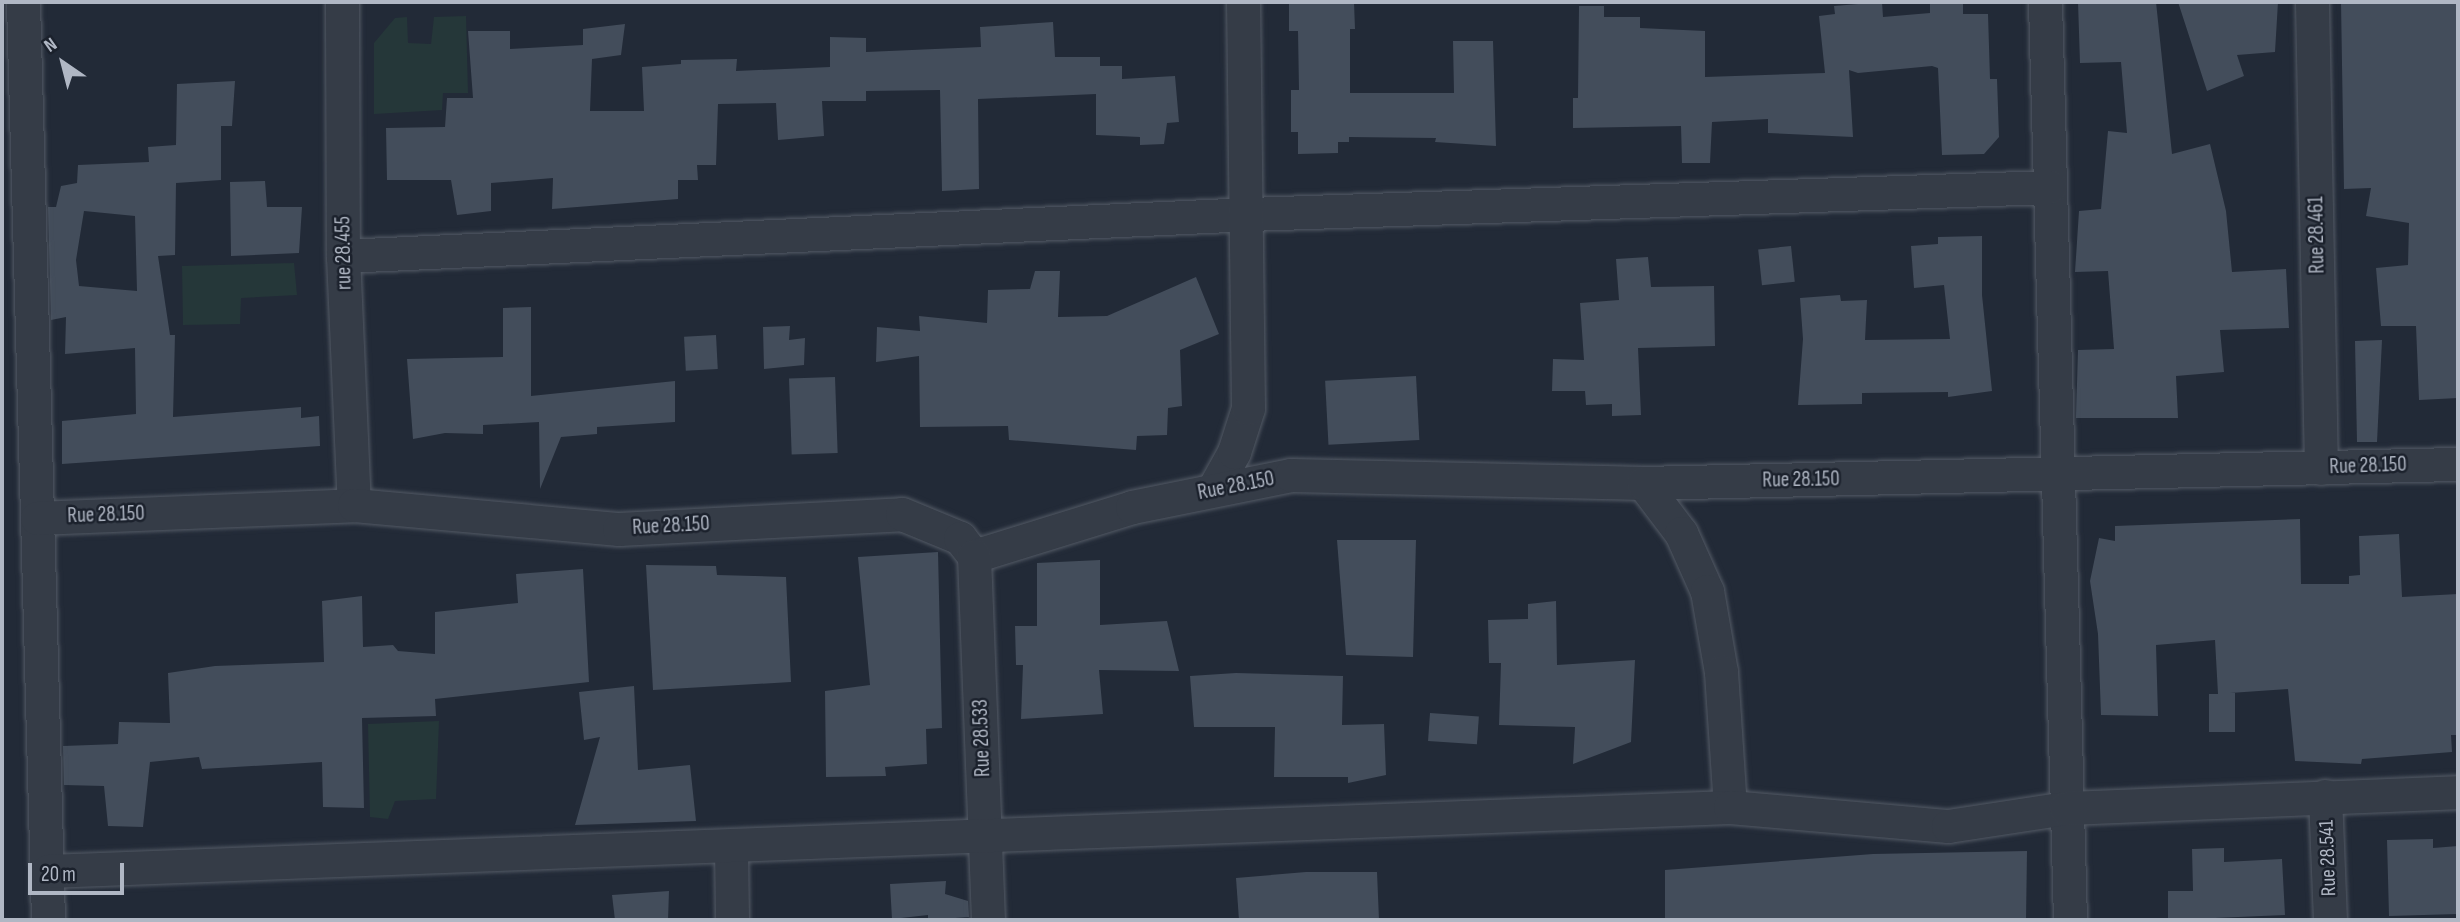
<!DOCTYPE html>
<html>
<head>
<meta charset="utf-8">
<style>
	body { margin:0 }
	#map { position:relative; width:2460px; height:922px; overflow:hidden; background:#222a37; font-family:"Sofia Sans Condensed",sans-serif }
	div>[style] { position:absolute }
	.green>* { inset:0; background:#253739 }
	.building>* { inset:0; background:#434d5b; transform-origin:0 0 }
	.roads { filter:drop-shadow(0 0 2px #535a65) drop-shadow(0 0 2px #535a65) }
	.minor>* { height:33px; margin:-16.5px; padding:0 16.5px; transform-origin:16.5px; border-radius:16.5px; background:#353c47 }
	span { translate:-50% -50%; white-space:nowrap; text-align:center; line-height:1.15; -webkit-text-stroke:5px #1b212c; paint-order:stroke }
	.street-label { font-size:21px; color:#b0b7c4 }
	.frame { position:absolute; inset:0; border:4px solid #b0b7c4; pointer-events:none }
	.north { position:absolute; left:28px; top:28px; width:70px; height:70px; -webkit-text-stroke:5px #1b212c; paint-order:stroke; rotate:325deg; font-size:19px; font-weight:700; line-height:28px; text-align:center; color:#b0b7c4 }
	.north::after { content:''; display:block; margin:auto; width:24px; height:32px; background:#b0b7c4; clip-path:polygon(50% 0,100% 100%,50% 72%,0 100%) }
	.scale { position:absolute; left:28px; top:863px; width:96px; height:32px; box-sizing:border-box; border:4px solid #b0b7c4; border-top:0; padding-left:9px; font-size:21px; line-height:24px; white-space:nowrap; color:#b0b7c4; -webkit-text-stroke:5px #1b212c; paint-order:stroke }
</style>
</head>
<body>
<div id="map">
	<div class="green">
		<div style="clip-path:polygon(466px 16px,468px 93px,443px 93px,442px 110px,374px 114px,374px 43px,395px 18px,407px 17px,408px 43px,431px 44px,434px 17px)"></div>
		<div style="clip-path:polygon(294px 263px,297px 295px,241px 298px,240px 324px,183px 325px,182px 266px)"></div>
		<div style="clip-path:polygon(439px 721px,436px 799px,395px 801px,388px 819px,370px 817px,368px 724px)"></div>
	</div>
	<div class="building">
		<div style="clip-path:polygon(1289px 2px,1354px 2px,1355px 29px,1350px 29px,1350px 93px,1454px 93px,1453px 41px,1493px 41px,1496px 146px,1435px 142px,1436px 138px,1349px 137px,1349px 142px,1338px 142px,1338px 153px,1298px 154px,1298px 132px,1291px 132px,1291px 90px,1299px 90px,1298px 31px,1289px 31px)"></div>
		<div style="clip-path:polygon(1882px 2px,1883px 17px,1930px 13px,1930px 2px,1963px 2px,1963px 14px,1988px 14px,1990px 79px,1997px 79px,1999px 137px,1984px 154px,1942px 155px,1938px 68px,1932px 66px,1858px 73px,1849px 70px,1853px 137px,1768px 133px,1768px 119px,1712px 122px,1710px 163px,1682px 163px,1681px 126px,1573px 128px,1573px 98px,1578px 98px,1579px 6px,1604px 6px,1604px 17px,1640px 17px,1640px 28px,1705px 31px,1705px 77px,1825px 73px,1819px 16px,1835px 14px,1834px 6px)"></div>
		<div style="clip-path:polygon(2078px 2px,2156px 2px,2172px 154px,2210px 144px,2226px 211px,2232px 272px,2286px 269px,2289px 328px,2220px 330px,2224px 372px,2176px 376px,2178px 418px,2076px 418px,2078px 350px,2114px 349px,2108px 271px,2075px 272px,2079px 211px,2101px 209px,2108px 131px,2127px 133px,2121px 62px,2080px 63px)"></div>
		<div style="clip-path:polygon(2178px 2px,2278px 2px,2275px 52px,2237px 55px,2244px 76px,2207px 91px)"></div>
		<div style="clip-path:polygon(2341px 2px,2458px 2px,2458px 398px,2419px 400px,2416px 326px,2381px 326px,2376px 268px,2408px 265px,2409px 223px,2366px 216px,2371px 188px,2344px 189px)"></div>
		<div style="clip-path:polygon(1053px 22px,1055px 57px,1100px 57px,1100px 66px,1122px 66px,1122px 79px,1175px 76px,1179px 122px,1167px 123px,1164px 144px,1140px 145px,1140px 137px,1096px 135px,1096px 94px,978px 99px,979px 189px,942px 191px,940px 90px,866px 91px,866px 101px,822px 101px,824px 136px,778px 140px,776px 103px,718px 104px,716px 165px,697px 165px,698px 180px,678px 180px,678px 199px,552px 209px,553px 178px,491px 183px,491px 211px,457px 215px,451px 180px,387px 180px,386px 128px,445px 127px,447px 98px,473px 98px,468px 31px,510px 31px,510px 49px,583px 45px,583px 29px,625px 24px,621px 55px,592px 59px,590px 111px,644px 111px,642px 67px,681px 64px,681px 60px,737px 59px,736px 71px,830px 67px,830px 37px,866px 38px,866px 52px,981px 47px,980px 27px)"></div>
		<div style="clip-path:polygon(evenodd,235px 81px,232px 126px,221px 126px,221px 180px,176px 183px,175px 255px,158px 256px,170px 335px,175px 335px,173px 417px,301px 407px,301px 418px,319px 416px,320px 446px,62px 464px,62px 421px,136px 414px,135px 348px,65px 354px,66px 317px,51px 320px,48px 207px,56px 207px,61px 186px,77px 183px,78px 165px,149px 162px,148px 147px,176px 145px,177px 84px,235px 81px,84px 211px,135px 216px,137px 291px,79px 286px,76px 260px,84px 211px)"></div>
		<div style="clip-path:polygon(265px 181px,267px 207px,302px 207px,299px 253px,231px 256px,230px 182px)"></div>
		<div style="clip-path:polygon(1982px 236px,1982px 295px,1992px 391px,1948px 397px,1948px 392px,1862px 393px,1862px 404px,1798px 405px,1803px 339px,1800px 298px,1840px 295px,1841px 301px,1867px 300px,1865px 340px,1950px 339px,1944px 285px,1914px 288px,1911px 246px,1938px 244px,1938px 237px)"></div>
		<div style="left:1791px;top:246px;width:36px;height:33px;rotate:84deg"></div>
		<div style="clip-path:polygon(1648px 257px,1651px 287px,1714px 286px,1715px 346px,1638px 348px,1641px 415px,1612px 416px,1612px 404px,1586px 405px,1585px 391px,1552px 391px,1553px 359px,1584px 360px,1580px 303px,1619px 300px,1616px 259px)"></div>
		<div style="clip-path:polygon(1035px 271px,1060px 271px,1058px 317px,1107px 316px,1196px 277px,1219px 334px,1180px 350px,1182px 406px,1168px 408px,1167px 435px,1137px 436px,1136px 450px,1009px 440px,1008px 426px,920px 427px,919px 356px,876px 362px,877px 327px,920px 331px,919px 316px,987px 323px,988px 290px,1030px 289px)"></div>
		<div style="clip-path:polygon(531px 307px,531px 396px,675px 381px,675px 422px,597px 427px,597px 434px,561px 437px,540px 489px,539px 422px,483px 425px,483px 434px,445px 433px,413px 439px,407px 359px,503px 357px,503px 308px)"></div>
		<div style="clip-path:polygon(790px 326px,789px 340px,805px 338px,804px 365px,764px 369px,763px 327px)"></div>
		<div style="left:716px;top:335px;width:34px;height:32px;rotate:87deg"></div>
		<div style="clip-path:polygon(2382px 340px,2377px 442px,2357px 442px,2355px 341px)"></div>
		<div style="left:1416px;top:376px;width:64px;height:91px;rotate:87deg"></div>
		<div style="left:835px;top:377px;width:76px;height:46px;rotate:88deg"></div>
		<div style="clip-path:polygon(2300px 519px,2301px 584px,2349px 584px,2349px 576px,2360px 575px,2359px 536px,2399px 534px,2402px 597px,2458px 594px,2458px 735px,2451px 735px,2452px 752px,2362px 759px,2361px 764px,2295px 761px,2288px 689px,2230px 693px,2235px 693px,2235px 732px,2209px 732px,2209px 694px,2218px 694px,2215px 640px,2156px 645px,2158px 716px,2101px 715px,2098px 634px,2090px 581px,2099px 538px,2115px 541px,2115px 526px)"></div>
		<div style="clip-path:polygon(1337px 540px,1416px 540px,1413px 657px,1346px 655px)"></div>
		<div style="clip-path:polygon(938px 552px,942px 728px,926px 729px,927px 764px,885px 767px,886px 776px,826px 777px,825px 691px,870px 685px,858px 557px)"></div>
		<div style="clip-path:polygon(1100px 560px,1100px 625px,1167px 621px,1179px 671px,1099px 670px,1103px 714px,1021px 719px,1023px 665px,1016px 665px,1015px 626px,1037px 626px,1037px 563px)"></div>
		<div style="clip-path:polygon(646px 565px,716px 566px,717px 575px,786px 577px,791px 682px,653px 690px)"></div>
		<div style="clip-path:polygon(583px 569px,589px 682px,435px 699px,436px 716px,362px 718px,364px 808px,323px 807px,322px 762px,202px 769px,199px 757px,150px 762px,143px 827px,108px 826px,104px 786px,64px 785px,63px 746px,118px 744px,119px 722px,170px 723px,168px 673px,215px 666px,324px 662px,322px 601px,362px 596px,363px 647px,393px 645px,398px 651px,435px 654px,435px 612px,518px 603px,516px 574px)"></div>
		<div style="clip-path:polygon(1556px 601px,1557px 665px,1635px 660px,1631px 742px,1573px 764px,1575px 727px,1499px 725px,1501px 663px,1489px 663px,1488px 620px,1528px 619px,1528px 604px)"></div>
		<div style="clip-path:polygon(1236px 673px,1343px 676px,1342px 725px,1384px 724px,1386px 775px,1348px 783px,1348px 777px,1274px 777px,1275px 727px,1194px 727px,1190px 676px)"></div>
		<div style="clip-path:polygon(634px 686px,638px 770px,690px 765px,696px 821px,575px 825px,600px 737px,584px 740px,579px 692px)"></div>
		<div style="left:1430px;top:713px;width:49px;height:28px;rotate:4deg"></div>
		<div style="clip-path:polygon(2433px 839px,2433px 848px,2458px 846px,2458px 914px,2389px 916px,2387px 840px)"></div>
		<div style="clip-path:polygon(2224px 848px,2224px 862px,2282px 859px,2285px 915px,2168px 920px,2168px 891px,2193px 891px,2192px 849px)"></div>
		<div style="clip-path:polygon(2027px 851px,2026px 920px,1665px 920px,1665px 870px,1873px 854px)"></div>
		<div style="clip-path:polygon(1306px 872px,1377px 872px,1379px 920px,1239px 920px,1236px 878px)"></div>
		<div style="clip-path:polygon(946px 881px,945px 894px,968px 901px,969px 917px,928px 920px,928px 915px,892px 919px,890px 884px)"></div>
		<div style="clip-path:polygon(669px 891px,668px 920px,615px 920px,612px 895px)"></div>
	</div>
	<div class="roads">
		<div class="minor">
			<div style="left:23px;top:2px;width:918px;rotate:88.44deg"></div>
			<div style="left:342px;top:2px;width:254px;rotate:89.8deg"></div>
			<div style="left:343px;top:256px;width:249px;rotate:87.5deg"></div>
			<div style="left:2045px;top:2px;width:918px;rotate:88.44deg"></div>
			<div style="left:2312px;top:2px;width:466px;rotate:88.9deg"></div>
			<div style="left:343px;top:256px;width:907px;rotate:-2.65deg"></div>
			<div style="left:1249px;top:214px;width:801px;rotate:-1.93deg"></div>
			<div style="left:1643px;top:483px;width:63px;rotate:52.8deg"></div>
			<div style="left:1681px;top:533px;width:64px;rotate:65.9deg"></div>
			<div style="left:1707px;top:591px;width:82px;rotate:80.2deg"></div>
			<div style="left:1721px;top:672px;width:135px;rotate:86.2deg"></div>
			<div style="left:1213px;top:490px;width:43px;rotate:-61.1deg"></div>
			<div style="left:1234px;top:452px;width:46px;rotate:-72.3deg"></div>
			<div style="left:1248px;top:408px;width:406px;rotate:-90.7deg"></div>
			<div style="left:37px;top:518px;width:317px;rotate:-2.3deg"></div>
			<div style="left:354px;top:505px;width:266px;rotate:5.2deg"></div>
			<div style="left:619px;top:529px;width:283px;rotate:-3deg"></div>
			<div style="left:902px;top:514px;width:63px;rotate:22.5deg"></div>
			<div style="left:960px;top:538px;width:23px;rotate:52deg"></div>
			<div style="left:974px;top:556px;width:165px;rotate:-17.2deg"></div>
			<div style="left:1132px;top:507px;width:162px;rotate:-11.4deg"></div>
			<div style="left:1291px;top:475px;width:352px;rotate:1.3deg"></div>
			<div style="left:1643px;top:483px;width:815px;rotate:-1.34deg"></div>
			<div style="left:974px;top:556px;width:364px;rotate:87.8deg"></div>
			<div style="left:2325px;top:796px;width:124px;rotate:87.7deg"></div>
			<div style="left:731px;top:847px;width:73px;rotate:89.2deg"></div>
			<div style="left:48px;top:871px;width:1683px;rotate:-2.18deg"></div>
			<div style="left:1730px;top:807px;width:219px;rotate:5deg"></div>
			<div style="left:1948px;top:826px;width:119px;rotate:-8.7deg"></div>
			<div style="left:2066px;top:808px;width:392px;rotate:-2.3deg"></div>
		</div>
	</div>
	<div class="street-label">
		<span style="left:2317px;top:235px;rotate:-91deg">Rue 28.461</span>
		<span style="left:344px;top:253px;rotate:-91deg">rue 28.455</span>
		<span style="left:2368px;top:466px;rotate:-2deg">Rue 28.150</span>
		<span style="left:1801px;top:480px;rotate:-1deg">Rue 28.150</span>
		<span style="left:1236px;top:486px;rotate:-11deg">Rue 28.150</span>
		<span style="left:106px;top:515px;rotate:-2deg">Rue 28.150</span>
		<span style="left:671px;top:526px;rotate:-3deg">Rue 28.150</span>
		<span style="left:982px;top:738px;rotate:-92deg">Rue 28.533</span>
		<span style="left:2328px;top:858px;rotate:-92deg">Rue 28.541</span>
	</div>
	<div class="frame"></div>
	<div class="north">N</div>
	<div class="scale">20 m</div>
</div>
</body>
</html>
